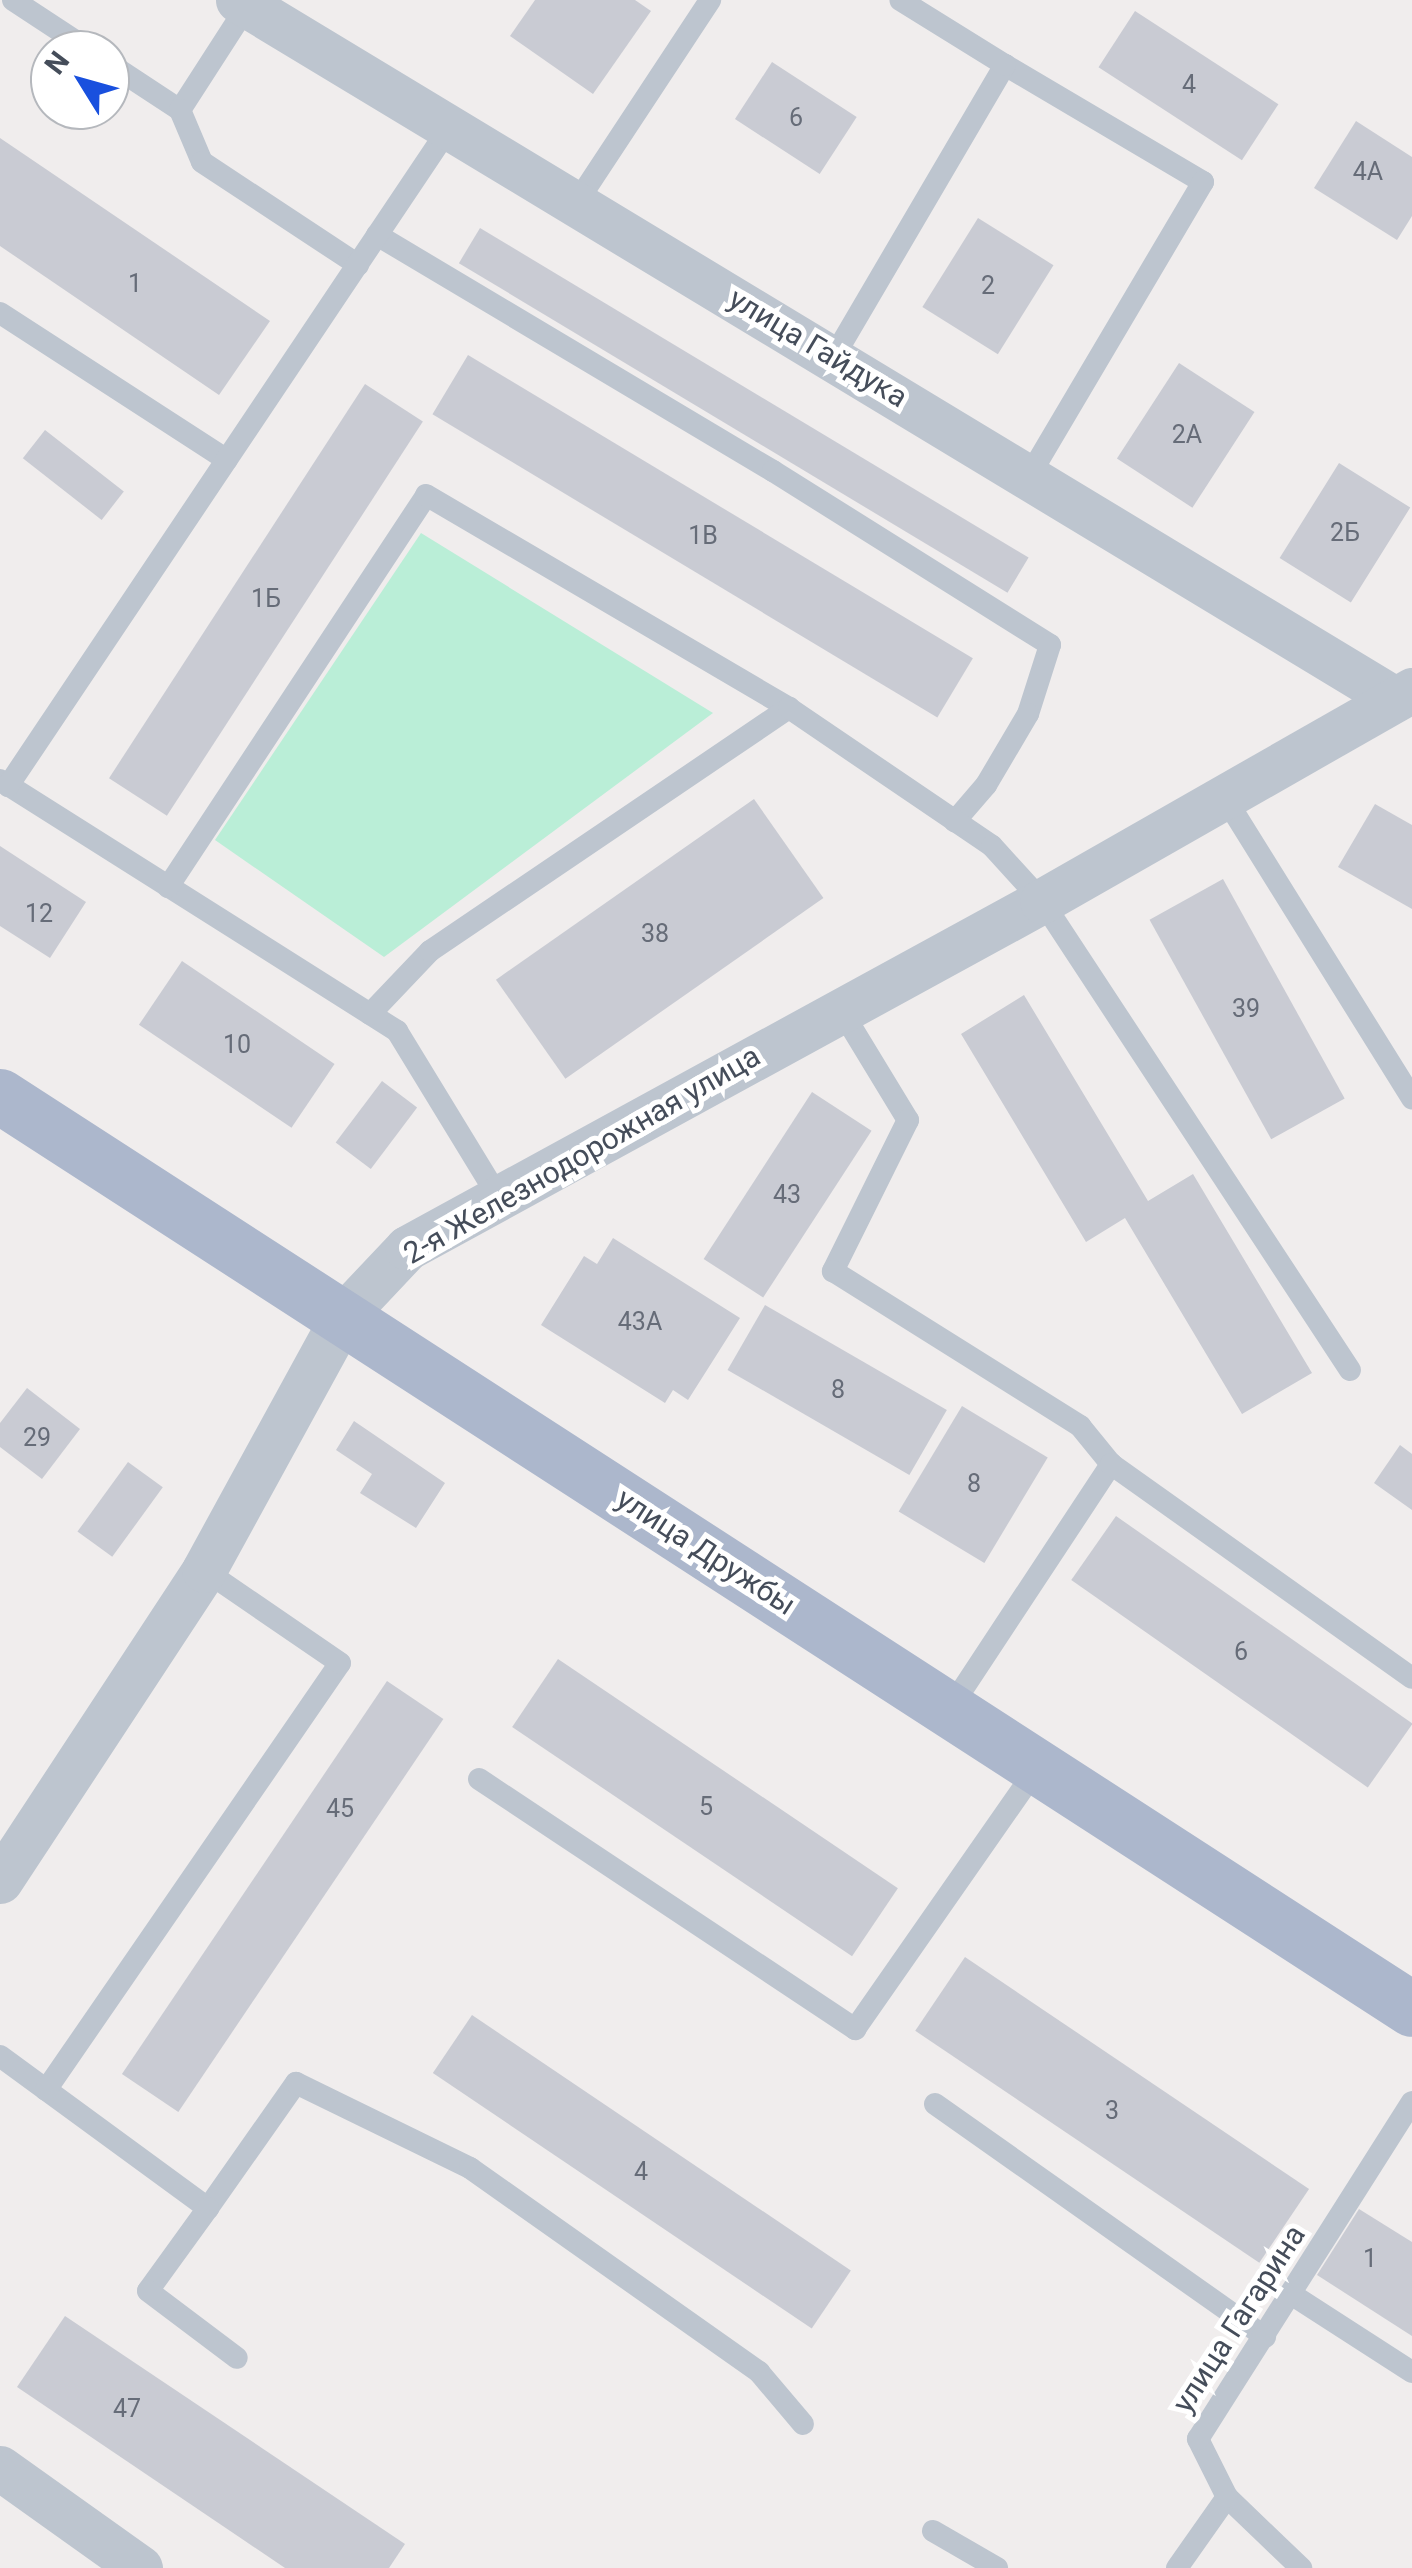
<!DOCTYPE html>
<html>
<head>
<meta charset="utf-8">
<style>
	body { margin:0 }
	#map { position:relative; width:1412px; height:2568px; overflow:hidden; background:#f0eded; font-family:Roboto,sans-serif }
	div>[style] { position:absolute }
	.green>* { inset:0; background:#baeed7 }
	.building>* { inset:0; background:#c9cbd3; transform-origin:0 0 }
	.service>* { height:22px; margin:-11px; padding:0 11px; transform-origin:11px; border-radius:11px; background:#bdc5cf }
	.minor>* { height:45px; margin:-22.5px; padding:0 22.5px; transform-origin:22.5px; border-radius:22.5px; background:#bdc5cf }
	.primary>* { height:55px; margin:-27.5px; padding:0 27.5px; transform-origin:27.5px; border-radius:27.5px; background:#acb7cc }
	span { translate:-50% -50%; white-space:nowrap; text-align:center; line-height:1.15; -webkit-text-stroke:10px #fff; paint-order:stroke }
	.number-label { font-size:25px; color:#666c78 }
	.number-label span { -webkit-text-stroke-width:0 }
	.street-label { font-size:30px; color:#454d5a }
	.north { position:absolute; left:30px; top:30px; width:100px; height:100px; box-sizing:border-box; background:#fff; border:2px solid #b5b8bd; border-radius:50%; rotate:307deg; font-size:28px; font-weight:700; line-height:40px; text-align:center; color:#454d5a }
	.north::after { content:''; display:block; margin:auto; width:35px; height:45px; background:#1950de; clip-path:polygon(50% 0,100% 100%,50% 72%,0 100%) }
</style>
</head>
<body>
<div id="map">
	<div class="green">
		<div style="clip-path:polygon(421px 533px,713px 713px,384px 957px,215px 840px)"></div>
	</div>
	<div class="building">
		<div style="clip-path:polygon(535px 0,635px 0,651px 11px,593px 94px,510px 36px)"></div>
		<div style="left:1135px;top:11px;width:171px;height:67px;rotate:33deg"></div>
		<div style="left:772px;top:62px;width:101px;height:68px;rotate:33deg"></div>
		<div style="clip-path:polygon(1356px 121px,1412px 157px,1412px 216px,1397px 240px,1314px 188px)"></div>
		<div style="clip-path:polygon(0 138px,270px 321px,219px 395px,0 246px)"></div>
		<div style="left:978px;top:218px;width:89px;height:105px;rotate:32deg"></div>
		<div style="left:480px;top:228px;width:640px;height:41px;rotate:31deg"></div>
		<div style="left:468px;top:355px;width:589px;height:69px;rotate:31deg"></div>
		<div style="left:1179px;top:363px;width:90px;height:114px;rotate:33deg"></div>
		<div style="left:365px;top:384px;width:69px;height:470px;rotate:33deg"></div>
		<div style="left:45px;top:430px;width:100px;height:36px;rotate:38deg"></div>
		<div style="left:1339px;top:463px;width:84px;height:112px;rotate:32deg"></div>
		<div style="left:754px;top:799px;width:121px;height:315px;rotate:55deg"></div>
		<div style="clip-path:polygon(1375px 804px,1412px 825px,1412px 909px,1338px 867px)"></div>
		<div style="clip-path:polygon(0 846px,86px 902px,50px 958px,0 926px)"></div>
		<div style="left:1223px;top:879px;width:251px;height:84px;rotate:61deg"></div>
		<div style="left:182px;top:961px;width:184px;height:77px;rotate:34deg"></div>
		<div style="clip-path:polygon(1024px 995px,1148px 1201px,1193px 1174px,1312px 1373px,1242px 1414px,1125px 1218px,1086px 1242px,961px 1034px)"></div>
		<div style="left:382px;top:1081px;width:44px;height:77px;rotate:37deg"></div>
		<div style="left:812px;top:1092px;width:71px;height:199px;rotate:33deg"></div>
		<div style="clip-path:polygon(613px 1238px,740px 1318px,688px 1400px,673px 1390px,665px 1403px,541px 1325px,584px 1256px,597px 1264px)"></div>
		<div style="left:765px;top:1305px;width:210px;height:75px;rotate:30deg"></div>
		<div style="clip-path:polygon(27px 1388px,80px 1429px,42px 1479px,0 1447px,0 1423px)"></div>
		<div style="left:962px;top:1406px;width:100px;height:123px;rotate:31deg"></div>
		<div style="clip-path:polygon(354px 1421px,445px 1483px,416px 1528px,360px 1493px,372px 1474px,336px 1450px)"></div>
		<div style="clip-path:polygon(1400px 1445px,1412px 1454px,1412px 1510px,1374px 1483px)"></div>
		<div style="left:128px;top:1462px;width:43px;height:86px;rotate:36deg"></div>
		<div style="left:1116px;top:1516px;width:362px;height:78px;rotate:35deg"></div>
		<div style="left:558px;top:1659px;width:410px;height:82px;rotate:34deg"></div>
		<div style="left:387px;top:1681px;width:68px;height:474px;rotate:34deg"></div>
		<div style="left:965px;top:1957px;width:415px;height:89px;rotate:34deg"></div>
		<div style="left:472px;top:2015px;width:457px;height:70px;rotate:34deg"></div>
		<div style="clip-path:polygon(1359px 2209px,1412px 2242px,1412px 2336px,1317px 2275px)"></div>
		<div style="clip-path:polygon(65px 2316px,405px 2544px,389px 2568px,285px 2568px,17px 2387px)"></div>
	</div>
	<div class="service">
		<div style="left:13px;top:0;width:91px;rotate:33.3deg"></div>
		<div style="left:110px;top:64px;width:84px;rotate:33.3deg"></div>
		<div style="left:180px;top:110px;width:124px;rotate:-57.2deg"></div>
		<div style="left:1005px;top:65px;width:230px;rotate:30.6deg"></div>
		<div style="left:1203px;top:182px;width:342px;rotate:120.6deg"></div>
		<div style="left:180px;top:110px;width:56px;rotate:67.1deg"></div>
		<div style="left:202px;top:162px;width:187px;rotate:33.4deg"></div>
		<div style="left:577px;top:202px;width:242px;rotate:-56.6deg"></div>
		<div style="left:377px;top:235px;width:461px;rotate:30.8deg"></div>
		<div style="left:773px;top:471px;width:327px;rotate:32.1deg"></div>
		<div style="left:1050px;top:645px;width:72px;rotate:107.7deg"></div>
		<div style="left:1028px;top:714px;width:82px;rotate:120.6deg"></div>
		<div style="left:986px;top:785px;width:48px;rotate:130.7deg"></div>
		<div style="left:0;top:313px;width:270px;rotate:32.9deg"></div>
		<div style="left:833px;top:358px;width:340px;rotate:-59.6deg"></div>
		<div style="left:1005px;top:65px;width:123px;rotate:-148.2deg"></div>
		<div style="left:0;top:780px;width:470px;rotate:32.3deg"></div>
		<div style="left:397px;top:1031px;width:196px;rotate:58.6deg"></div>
		<div style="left:8px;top:786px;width:792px;rotate:-56.17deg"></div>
		<div style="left:1225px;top:798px;width:354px;rotate:58.1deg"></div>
		<div style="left:168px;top:887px;width:469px;rotate:-56.6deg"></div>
		<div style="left:426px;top:495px;width:421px;rotate:30.4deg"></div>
		<div style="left:841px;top:1010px;width:129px;rotate:58.7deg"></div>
		<div style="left:908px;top:1120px;width:169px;rotate:116.4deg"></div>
		<div style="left:833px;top:1271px;width:292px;rotate:32.1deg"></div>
		<div style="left:1080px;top:1426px;width:49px;rotate:50.8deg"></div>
		<div style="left:370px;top:1014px;width:87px;rotate:-46.4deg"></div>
		<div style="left:430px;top:951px;width:434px;rotate:-34.1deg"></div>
		<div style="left:789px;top:708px;width:245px;rotate:34.2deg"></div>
		<div style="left:992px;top:846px;width:74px;rotate:47.7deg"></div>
		<div style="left:1042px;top:901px;width:561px;rotate:56.71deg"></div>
		<div style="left:949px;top:1710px;width:295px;rotate:-56.6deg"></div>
		<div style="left:1111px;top:1464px;width:369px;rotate:35.4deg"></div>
		<div style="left:479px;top:1779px;width:452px;rotate:33.6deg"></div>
		<div style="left:855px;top:2029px;width:318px;rotate:-55.1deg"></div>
		<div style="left:0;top:2056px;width:258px;rotate:36.2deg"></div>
		<div style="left:208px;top:2208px;width:153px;rotate:-54.9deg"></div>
		<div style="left:296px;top:2083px;width:194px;rotate:26deg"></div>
		<div style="left:470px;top:2168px;width:354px;rotate:35.2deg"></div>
		<div style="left:759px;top:2372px;width:68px;rotate:49.8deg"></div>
		<div style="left:46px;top:2090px;width:518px;rotate:-55.45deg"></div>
		<div style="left:340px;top:1663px;width:165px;rotate:-145.6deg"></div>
		<div style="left:935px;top:2104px;width:404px;rotate:35.2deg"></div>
		<div style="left:208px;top:2208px;width:102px;rotate:125.9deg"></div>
		<div style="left:148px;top:2291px;width:111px;rotate:37deg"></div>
		<div style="left:1291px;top:2294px;width:144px;rotate:32.8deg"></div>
		<div style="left:1227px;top:2497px;width:103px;rotate:43.8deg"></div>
		<div style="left:933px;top:2531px;width:74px;rotate:30deg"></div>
		<div style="left:1177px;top:2568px;width:87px;rotate:-54.8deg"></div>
		<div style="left:1227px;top:2497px;width:65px;rotate:-116.6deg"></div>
		<div style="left:1198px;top:2439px;width:399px;rotate:-57.6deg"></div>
	</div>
	<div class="minor">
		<div style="left:238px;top:0;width:1352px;rotate:31.14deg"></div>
		<div style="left:0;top:1881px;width:372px;rotate:-56.7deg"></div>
		<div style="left:204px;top:1570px;width:290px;rotate:-61.3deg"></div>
		<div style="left:343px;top:1316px;width:93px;rotate:-46.7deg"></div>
		<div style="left:407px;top:1248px;width:724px;rotate:-28.65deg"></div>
		<div style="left:1042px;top:901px;width:426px;rotate:-29.7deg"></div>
		<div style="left:0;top:2468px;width:172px;rotate:35.5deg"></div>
	</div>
	<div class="primary">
		<div style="left:0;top:1096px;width:1681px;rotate:32.89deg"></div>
	</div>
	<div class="number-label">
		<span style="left:1189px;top:85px">4</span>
		<span style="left:796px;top:118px">6</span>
		<span style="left:1368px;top:172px">4А</span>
		<span style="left:135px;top:284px">1</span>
		<span style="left:988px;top:286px">2</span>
		<span style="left:1187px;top:435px">2А</span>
		<span style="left:1345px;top:533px">2Б</span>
		<span style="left:703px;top:536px">1В</span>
		<span style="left:266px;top:599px">1Б</span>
		<span style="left:39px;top:914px">12</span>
		<span style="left:655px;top:934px">38</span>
		<span style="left:1246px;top:1009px">39</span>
		<span style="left:237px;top:1045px">10</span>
		<span style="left:787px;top:1195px">43</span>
		<span style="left:640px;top:1322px">43А</span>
		<span style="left:838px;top:1390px">8</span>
		<span style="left:37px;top:1438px">29</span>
		<span style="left:974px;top:1484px">8</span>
		<span style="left:1241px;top:1652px">6</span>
		<span style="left:706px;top:1807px">5</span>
		<span style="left:340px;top:1809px">45</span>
		<span style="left:1112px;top:2111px">3</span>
		<span style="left:641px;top:2172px">4</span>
		<span style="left:1370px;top:2259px">1</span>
		<span style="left:127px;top:2409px">47</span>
	</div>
	<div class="street-label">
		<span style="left:818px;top:348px;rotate:31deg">улица Гайдука</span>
		<span style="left:582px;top:1155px;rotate:-30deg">2-я Железнодорожная улица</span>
		<span style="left:706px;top:1552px;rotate:33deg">улица Дружбы</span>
		<span style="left:1239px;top:2319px;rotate:-57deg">улица Гагарина</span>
	</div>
	<div class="north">N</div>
</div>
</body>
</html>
